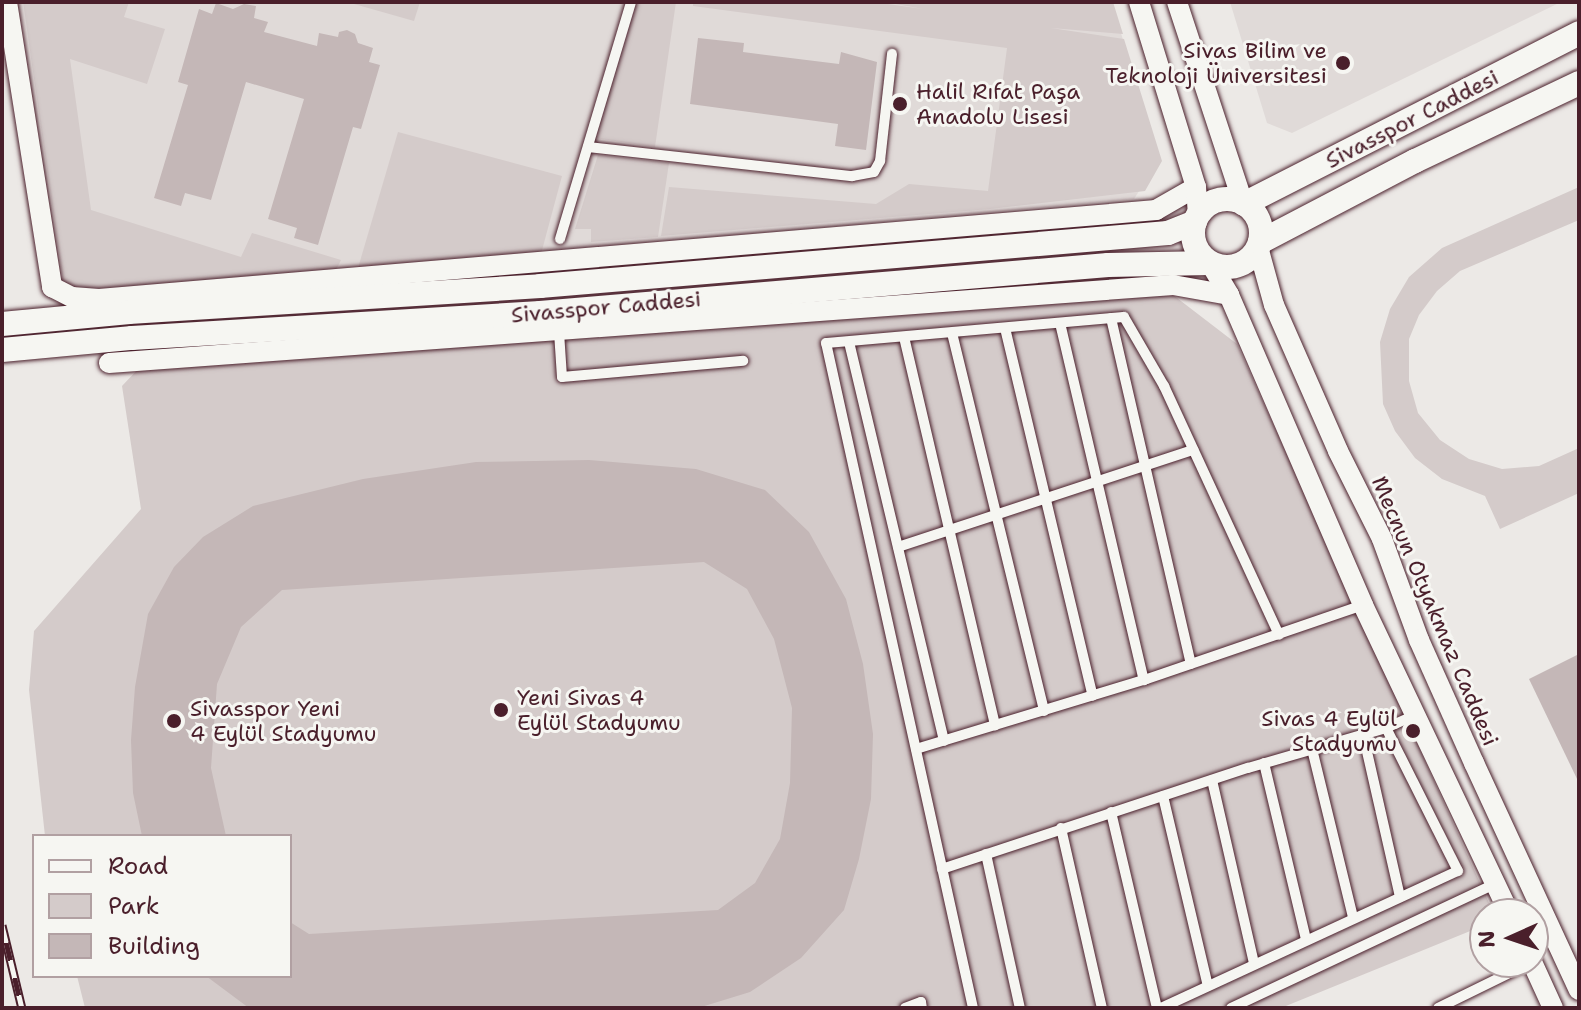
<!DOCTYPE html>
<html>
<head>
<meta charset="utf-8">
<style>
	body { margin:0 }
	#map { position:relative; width:1581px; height:1010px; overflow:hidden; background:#ece9e6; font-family:"Shantell Sans",sans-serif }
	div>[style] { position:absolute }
	.built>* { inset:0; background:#e0dad8 }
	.green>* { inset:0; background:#d4cbca }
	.building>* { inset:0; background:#c4b7b7 }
	.roads { filter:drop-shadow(0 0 2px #4a1f2b) drop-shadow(0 0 2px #4a1f2b) }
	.service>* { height:10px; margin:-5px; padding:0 5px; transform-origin:5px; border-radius:5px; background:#f6f6f2 }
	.minor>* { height:20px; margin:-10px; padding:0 10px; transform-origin:10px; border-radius:10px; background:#f6f6f2 }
	.tertiary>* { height:24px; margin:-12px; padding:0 12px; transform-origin:12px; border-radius:12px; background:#f6f6f2 }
	.tertiary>.ring { margin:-12px; padding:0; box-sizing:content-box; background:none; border:24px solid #f6f6f2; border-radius:50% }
	.rail>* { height:9px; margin-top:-4.5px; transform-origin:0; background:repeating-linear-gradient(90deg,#f6f6f2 0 18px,#4a1f2b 0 36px); box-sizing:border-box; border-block:2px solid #4a1f2b }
	.dots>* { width:22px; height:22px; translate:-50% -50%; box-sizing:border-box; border:4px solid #f6f6f2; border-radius:50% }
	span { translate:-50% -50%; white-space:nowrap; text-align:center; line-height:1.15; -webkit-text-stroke:6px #f6f6f2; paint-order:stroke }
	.poi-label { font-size:22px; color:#4a1f2b }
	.right { translate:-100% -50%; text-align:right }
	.left { translate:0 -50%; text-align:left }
	.street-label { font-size:22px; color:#4a1f2b }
	.frame { position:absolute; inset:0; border:4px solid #4a1f2b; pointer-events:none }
	.legend { position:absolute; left:32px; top:834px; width:260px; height:144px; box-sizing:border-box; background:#f6f6f2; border:2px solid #b1a0a2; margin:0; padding:10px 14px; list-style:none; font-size:24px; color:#4a1f2b }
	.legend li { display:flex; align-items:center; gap:16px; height:40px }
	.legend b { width:40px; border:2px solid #b1a0a2 }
	.north { position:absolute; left:1469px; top:898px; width:80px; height:80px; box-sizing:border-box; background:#f6f6f2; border:2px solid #b1a0a2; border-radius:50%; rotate:267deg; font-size:22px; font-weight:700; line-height:32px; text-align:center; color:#4a1f2b }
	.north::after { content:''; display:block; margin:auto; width:28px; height:36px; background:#4a1f2b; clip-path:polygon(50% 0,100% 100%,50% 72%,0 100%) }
</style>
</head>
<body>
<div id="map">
	<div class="built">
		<div style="clip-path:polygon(14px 2px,1112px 2px,1158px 161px,1134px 199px,83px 295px,58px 282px)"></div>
		<div style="clip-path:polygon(1230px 2px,1561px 2px,1292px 133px,1267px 123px)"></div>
	</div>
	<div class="green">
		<div style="clip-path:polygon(23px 2px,129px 2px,124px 17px,165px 29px,147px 84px,70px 59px,91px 210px,241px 257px,252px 233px,341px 260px,335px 272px,83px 295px,63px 280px)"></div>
		<div style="clip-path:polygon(347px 2px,420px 2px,414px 21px)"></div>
		<div style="clip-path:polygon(636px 2px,676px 2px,655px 147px,595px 138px)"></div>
		<div style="clip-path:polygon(693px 2px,874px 2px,923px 9px,885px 2px,1113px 2px,1123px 34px,1051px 28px,1124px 39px,1162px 161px,1145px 191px,990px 209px,661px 236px,669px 187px,876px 204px,909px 184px,988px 191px,1007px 48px,693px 6px)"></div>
		<div style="clip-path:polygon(398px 132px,562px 176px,541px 254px,358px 268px)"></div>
		<div style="clip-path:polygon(598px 155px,669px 163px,658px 237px,591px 242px,591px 229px,575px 229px)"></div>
		<div style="clip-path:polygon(1579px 187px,1579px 220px,1460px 271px,1437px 291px,1419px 315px,1409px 339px,1409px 381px,1418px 413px,1440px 440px,1469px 459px,1502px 469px,1539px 466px,1579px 448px,1579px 493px,1500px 529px,1485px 496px,1442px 479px,1415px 458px,1395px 431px,1383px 404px,1380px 342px,1390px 309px,1409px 277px,1442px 248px)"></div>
		<div style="clip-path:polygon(1164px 288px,1237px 344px,1494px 914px,1485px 914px,1485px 925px,1281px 1008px,85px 1008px,77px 976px,290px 976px,290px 836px,45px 836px,29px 690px,34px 631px,141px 509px,122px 386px,139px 368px)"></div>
	</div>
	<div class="building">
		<div style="clip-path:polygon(216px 3px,233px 9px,244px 4px,256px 6px,254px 18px,268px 22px,264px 32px,317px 46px,319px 33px,338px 37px,339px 32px,347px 30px,355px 34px,358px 43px,373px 48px,369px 62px,380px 65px,361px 129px,353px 127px,318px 245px,294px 238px,297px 228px,268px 219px,304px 99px,246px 82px,211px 200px,185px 193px,181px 206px,154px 198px,188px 85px,178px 82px,199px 9px,212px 14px)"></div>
		<div style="clip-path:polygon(698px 38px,744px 43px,743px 52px,839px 64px,841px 52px,877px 62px,866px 150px,835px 146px,838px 124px,690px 104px)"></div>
		<div style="clip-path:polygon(589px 460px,696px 469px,765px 490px,809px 532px,846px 599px,863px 664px,873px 734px,871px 799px,859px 859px,844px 910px,801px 958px,750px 992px,698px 1008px,249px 1008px,206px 976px,290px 976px,290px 922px,309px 934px,718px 910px,755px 883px,780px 839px,790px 783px,792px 708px,774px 639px,747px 589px,704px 562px,282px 590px,241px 627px,217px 684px,211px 768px,226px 836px,142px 836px,133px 793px,131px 740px,135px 687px,148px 614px,174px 567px,203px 537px,253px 506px,363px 479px,476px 462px)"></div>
		<div style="clip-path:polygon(1579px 654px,1579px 783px,1529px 679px)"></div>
	</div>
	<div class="roads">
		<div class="service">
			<div style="left:588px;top:147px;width:266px;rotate:6.3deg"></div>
			<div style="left:852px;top:176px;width:22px;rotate:-10deg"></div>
			<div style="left:874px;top:172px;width:13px;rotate:-61deg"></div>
			<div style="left:880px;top:161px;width:108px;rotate:-83.6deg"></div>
			<div style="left:560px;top:239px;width:247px;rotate:-73.3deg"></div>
			<div style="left:1111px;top:318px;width:355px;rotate:77deg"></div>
			<div style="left:1060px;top:323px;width:367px;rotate:76.8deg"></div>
			<div style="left:1005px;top:328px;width:378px;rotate:76.6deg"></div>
			<div style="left:559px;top:332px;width:45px;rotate:86.2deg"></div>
			<div style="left:562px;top:377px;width:182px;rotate:-5.1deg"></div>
			<div style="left:952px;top:333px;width:389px;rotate:76.3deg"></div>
			<div style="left:904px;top:337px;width:399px;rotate:76.8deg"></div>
			<div style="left:849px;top:342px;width:410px;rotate:76.6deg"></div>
			<div style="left:898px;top:547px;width:311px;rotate:-18.2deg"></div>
			<div style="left:1363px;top:734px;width:167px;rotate:77.2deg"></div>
			<div style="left:916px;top:749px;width:241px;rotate:-16.9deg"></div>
			<div style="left:1147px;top:679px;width:228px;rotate:-18.9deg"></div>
			<div style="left:1312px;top:749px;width:173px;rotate:76.3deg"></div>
			<div style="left:1264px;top:763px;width:181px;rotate:76.6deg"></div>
			<div style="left:1212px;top:780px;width:189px;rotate:77.1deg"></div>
			<div style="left:1163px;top:796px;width:195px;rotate:76.7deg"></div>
			<div style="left:1111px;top:812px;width:201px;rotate:76.8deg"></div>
			<div style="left:1061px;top:828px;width:185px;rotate:77.2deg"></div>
			<div style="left:986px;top:854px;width:158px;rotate:77.6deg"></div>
			<div style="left:942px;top:869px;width:322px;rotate:-18.3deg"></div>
			<div style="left:1248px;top:768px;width:144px;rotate:-16.2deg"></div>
			<div style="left:1386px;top:728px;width:32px;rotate:-24deg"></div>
			<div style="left:905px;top:1008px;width:17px;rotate:-21deg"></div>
			<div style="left:921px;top:1002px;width:6px;rotate:81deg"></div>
			<div style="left:973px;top:1008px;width:681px;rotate:-102.46deg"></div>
			<div style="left:826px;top:343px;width:299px;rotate:-5deg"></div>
			<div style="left:1124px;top:317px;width:80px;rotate:59.9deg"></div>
			<div style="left:1164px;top:386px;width:274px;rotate:65.2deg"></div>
			<div style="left:1161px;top:1008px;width:327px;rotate:-24.8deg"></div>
			<div style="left:1458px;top:871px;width:160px;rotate:-116.7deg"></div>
			<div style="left:1231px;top:1008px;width:292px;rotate:-25.2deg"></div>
			<div style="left:1438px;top:1008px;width:105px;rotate:-26.1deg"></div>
		</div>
		<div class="minor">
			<div style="left:7px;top:2px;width:289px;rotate:81deg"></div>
			<div style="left:52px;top:287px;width:22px;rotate:27deg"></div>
			<div style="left:72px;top:297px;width:27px;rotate:4deg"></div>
			<div style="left:99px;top:299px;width:1061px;rotate:-4.81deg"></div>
			<div style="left:1156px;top:210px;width:46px;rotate:-29.9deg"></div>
			<div style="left:1139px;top:2px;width:194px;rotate:72.9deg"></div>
			<div style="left:1196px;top:187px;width:29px;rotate:86deg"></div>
			<div style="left:1177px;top:2px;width:212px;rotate:71.8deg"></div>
			<div style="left:1258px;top:247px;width:60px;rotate:74.6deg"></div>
			<div style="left:1274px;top:305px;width:159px;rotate:66.3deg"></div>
			<div style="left:1338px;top:451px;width:98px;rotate:63.4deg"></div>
			<div style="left:1382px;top:539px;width:108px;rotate:69.9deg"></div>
			<div style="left:1419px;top:640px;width:135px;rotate:65.9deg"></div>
			<div style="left:1474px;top:763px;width:250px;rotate:65.2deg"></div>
			<div style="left:1210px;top:263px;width:37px;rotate:59deg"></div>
			<div style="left:1229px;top:295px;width:338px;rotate:66.6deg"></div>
			<div style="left:1363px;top:605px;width:342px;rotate:64.6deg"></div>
			<div style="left:109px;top:363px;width:1067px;rotate:-4.19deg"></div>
			<div style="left:1173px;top:285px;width:57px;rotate:10.1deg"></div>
			<div style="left:1532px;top:962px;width:51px;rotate:65.5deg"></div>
		</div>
		<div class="tertiary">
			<div class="ring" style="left:1193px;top:199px;width:44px;height:44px"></div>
			<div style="left:1244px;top:204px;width:376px;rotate:-27deg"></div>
			<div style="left:1260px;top:242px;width:175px;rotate:-27.6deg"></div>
			<div style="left:1415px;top:161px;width:182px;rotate:-25.4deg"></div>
			<div style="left:2px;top:324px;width:128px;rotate:-5.4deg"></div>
			<div style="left:129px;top:312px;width:412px;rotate:-3.6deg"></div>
			<div style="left:540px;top:286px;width:630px;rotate:-4.82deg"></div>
			<div style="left:1168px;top:233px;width:29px;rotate:-22deg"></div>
			<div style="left:2px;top:350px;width:131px;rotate:-5.3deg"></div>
			<div style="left:132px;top:338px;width:409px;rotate:-3.5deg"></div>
			<div style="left:540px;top:313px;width:570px;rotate:-4.83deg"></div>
			<div style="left:1108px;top:265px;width:101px;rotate:-1.1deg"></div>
		</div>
	</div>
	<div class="rail">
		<div style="left:2px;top:925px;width:85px;rotate:76.5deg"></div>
		<div style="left:2px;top:1007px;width:1px;rotate:90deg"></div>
	</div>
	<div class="dots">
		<div style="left:1343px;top:63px;background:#4a1f2b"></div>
		<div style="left:900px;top:104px;background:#4a1f2b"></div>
		<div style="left:501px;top:710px;background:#4a1f2b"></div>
		<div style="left:174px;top:721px;background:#4a1f2b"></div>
		<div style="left:1413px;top:731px;background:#4a1f2b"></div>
	</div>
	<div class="poi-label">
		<span class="right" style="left:1327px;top:63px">Sivas Bilim ve<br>Teknoloji Üniversitesi</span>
		<span class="left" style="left:916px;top:104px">Halil Rıfat Paşa<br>Anadolu Lisesi</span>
		<span class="left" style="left:517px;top:710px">Yeni Sivas 4<br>Eylül Stadyumu</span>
		<span class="left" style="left:190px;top:721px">Sivasspor Yeni<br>4 Eylül Stadyumu</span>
		<span class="right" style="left:1397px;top:731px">Sivas 4 Eylül<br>Stadyumu</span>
	</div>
	<div class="street-label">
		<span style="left:1412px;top:119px;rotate:-27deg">Sivasspor Caddesi</span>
		<span style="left:606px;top:307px;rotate:-5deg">Sivasspor Caddesi</span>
		<span style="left:1435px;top:611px;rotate:67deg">Mecnun Otyakmaz Caddesi</span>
	</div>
	<div class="frame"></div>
	<ul class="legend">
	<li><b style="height:10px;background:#f6f6f2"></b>Road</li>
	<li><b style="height:22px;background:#d4cbca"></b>Park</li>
	<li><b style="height:22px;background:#c4b7b7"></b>Building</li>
	</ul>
	<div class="north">N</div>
</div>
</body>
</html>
